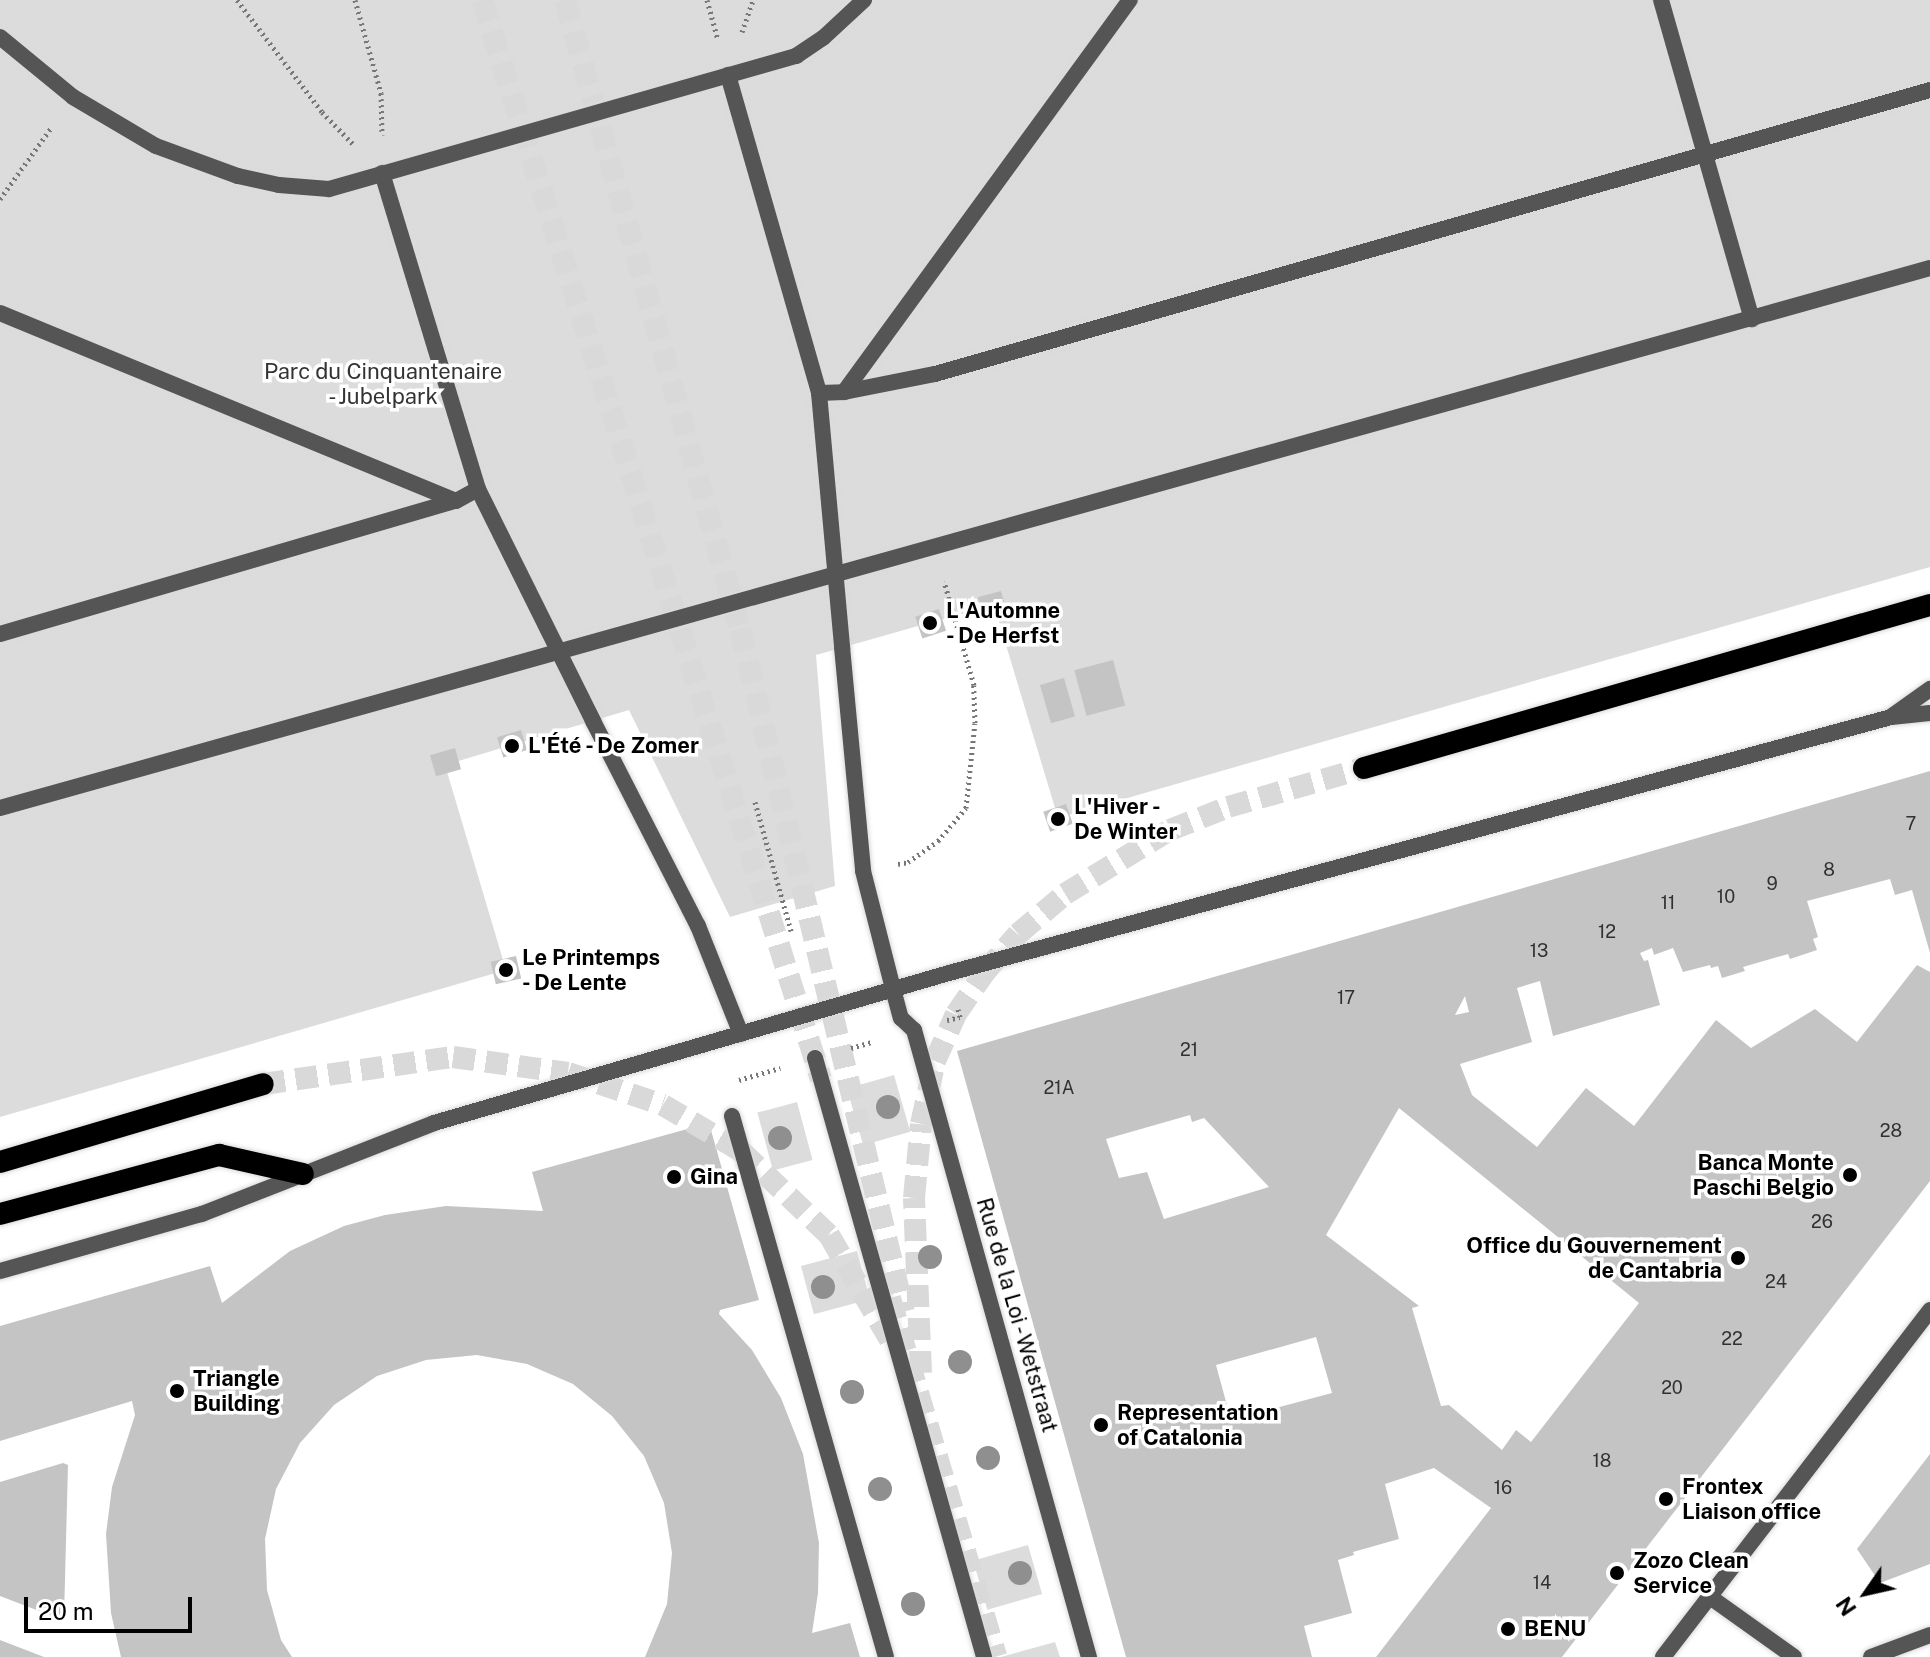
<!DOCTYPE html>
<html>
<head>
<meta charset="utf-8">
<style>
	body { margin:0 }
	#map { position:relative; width:1930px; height:1657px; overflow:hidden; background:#fff; font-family:"Public Sans",sans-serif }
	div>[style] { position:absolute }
	.green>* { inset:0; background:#dcdcdc; transform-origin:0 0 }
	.building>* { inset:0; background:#c4c4c4; transform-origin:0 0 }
	.trunk-tunnel>* { height:22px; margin-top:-11px; transform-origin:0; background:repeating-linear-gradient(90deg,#d9d9d9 0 22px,transparent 0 33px) }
	.path>* { height:5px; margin-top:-2.5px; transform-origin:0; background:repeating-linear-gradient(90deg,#777 0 2px,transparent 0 6px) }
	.roads { filter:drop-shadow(0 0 2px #dbdbdb) drop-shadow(0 0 2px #dbdbdb) }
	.service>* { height:16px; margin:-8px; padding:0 8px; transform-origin:8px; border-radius:8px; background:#555 }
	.pedestrian>* { height:16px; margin:-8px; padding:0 8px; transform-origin:8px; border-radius:8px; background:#555 }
	.minor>* { height:16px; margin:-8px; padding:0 8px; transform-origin:8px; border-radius:8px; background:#555 }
	.trunk>* { height:22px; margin:-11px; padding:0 11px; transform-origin:11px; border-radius:11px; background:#000 }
	.trees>* { width:24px; height:24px; margin:-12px; border-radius:50%; background:#8f8f8f }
	.dots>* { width:22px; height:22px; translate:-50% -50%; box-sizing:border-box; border:4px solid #fff; border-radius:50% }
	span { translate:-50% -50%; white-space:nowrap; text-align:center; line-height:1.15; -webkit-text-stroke:7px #fff; paint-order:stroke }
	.number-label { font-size:18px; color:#313131 }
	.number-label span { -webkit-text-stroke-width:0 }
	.park-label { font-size:22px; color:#333 }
	.poi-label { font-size:22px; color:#000; font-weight:700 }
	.left { translate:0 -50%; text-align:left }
	.right { translate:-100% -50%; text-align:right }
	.street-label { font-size:22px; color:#000 }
	.north { position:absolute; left:1826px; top:1553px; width:80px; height:80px; -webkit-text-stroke:6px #fff; paint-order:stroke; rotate:236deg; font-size:22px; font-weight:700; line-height:32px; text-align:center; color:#000 }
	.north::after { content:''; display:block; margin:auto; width:28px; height:36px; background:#000; clip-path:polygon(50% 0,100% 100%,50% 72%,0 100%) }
	.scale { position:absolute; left:24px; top:1597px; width:168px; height:36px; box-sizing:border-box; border:4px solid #000; border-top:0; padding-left:10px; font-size:24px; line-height:28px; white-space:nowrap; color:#000; -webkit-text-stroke:6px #fff; paint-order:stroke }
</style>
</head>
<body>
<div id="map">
	<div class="green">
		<div style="clip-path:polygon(0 0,1930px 0,1930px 567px,1058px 818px,997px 615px,982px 609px,918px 626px,816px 655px,835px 886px,730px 917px,629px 710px,445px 765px,506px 970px,0 1117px)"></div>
		<div style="left:894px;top:1075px;width:59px;height:49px;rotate:74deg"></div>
		<div style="left:797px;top:1102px;width:60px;height:41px;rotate:75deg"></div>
		<div style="left:857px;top:1251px;width:50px;height:58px;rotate:75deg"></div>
		<div style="left:1028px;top:1545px;width:51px;height:57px;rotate:74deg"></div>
		<div style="clip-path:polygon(1055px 1642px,1060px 1657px,1001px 1657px)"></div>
	</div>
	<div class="building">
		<div style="left:1001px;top:591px;width:23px;height:24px;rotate:75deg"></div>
		<div style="left:939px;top:609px;width:23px;height:25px;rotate:72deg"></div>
		<div style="left:1113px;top:660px;width:47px;height:40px;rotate:75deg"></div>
		<div style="left:1064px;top:678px;width:40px;height:25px;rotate:74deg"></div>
		<div style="left:521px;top:730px;width:21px;height:25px;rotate:73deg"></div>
		<div style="left:455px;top:748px;width:22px;height:26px;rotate:74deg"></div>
		<div style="clip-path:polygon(evenodd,1930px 771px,1930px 953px,1912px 890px,1895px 895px,1890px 879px,1807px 901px,1818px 937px,1813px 939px,1817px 950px,1790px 959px,1788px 954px,1743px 967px,1745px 971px,1722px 978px,1718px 966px,1711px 968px,1710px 965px,1683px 972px,1673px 948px,1654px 955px,1652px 948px,1640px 953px,1644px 961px,1648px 960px,1660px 1005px,1553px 1036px,1540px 981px,1517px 988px,1532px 1042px,1460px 1064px,1472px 1095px,1537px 1147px,1586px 1088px,1634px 1126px,1716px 1020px,1751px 1048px,1815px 1009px,1857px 1042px,1917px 965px,1930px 972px,1930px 1181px,1562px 1657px,1376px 1657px,1491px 1508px,1434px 1468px,1385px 1484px,1399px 1539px,1353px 1552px,1354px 1555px,1338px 1560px,1352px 1613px,1304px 1626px,1312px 1657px,1126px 1657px,957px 1051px,1930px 771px,1465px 996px,1469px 1012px,1455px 1015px,1465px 996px,1930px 771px,1399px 1108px,1639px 1303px,1531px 1442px,1516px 1430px,1502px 1450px,1449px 1405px,1441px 1406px,1412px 1308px,1419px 1306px,1326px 1235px,1399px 1108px,1930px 771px,1190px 1115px,1192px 1122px,1204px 1118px,1269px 1187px,1164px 1219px,1147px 1172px,1119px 1178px,1106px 1139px,1190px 1115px,1930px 771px,1316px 1337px,1332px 1393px,1231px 1420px,1216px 1365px,1316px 1337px)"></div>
		<div style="left:1066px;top:804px;width:21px;height:24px;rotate:71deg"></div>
		<div style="left:516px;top:956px;width:23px;height:26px;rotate:77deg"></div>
		<div style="clip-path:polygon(709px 1123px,759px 1300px,720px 1310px,719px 1314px,752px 1350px,781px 1398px,803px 1454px,819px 1543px,818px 1593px,812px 1633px,850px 1623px,860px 1657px,645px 1657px,667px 1604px,672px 1553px,664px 1503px,644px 1456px,612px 1416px,573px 1384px,527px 1364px,477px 1355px,426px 1360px,377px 1376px,334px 1405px,300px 1443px,276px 1489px,265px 1539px,267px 1590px,281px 1640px,292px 1657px,121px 1657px,111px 1613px,106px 1534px,112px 1487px,135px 1415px,132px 1401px,0 1441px,0 1326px,210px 1266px,222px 1303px,290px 1251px,344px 1226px,385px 1215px,446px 1206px,543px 1211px,532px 1172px)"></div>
		<div style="clip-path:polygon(1930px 1454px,1930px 1564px,1880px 1583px,1857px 1549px)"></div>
		<div style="clip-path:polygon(63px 1463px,68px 1465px,64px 1617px,60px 1619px,0 1596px,0 1482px)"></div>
		<div style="clip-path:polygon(0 1640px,44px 1657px,0 1657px)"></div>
	</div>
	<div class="trunk-tunnel">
		<div style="left:482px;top:0;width:1131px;rotate:72.56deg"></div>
		<div style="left:565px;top:0;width:653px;rotate:74.45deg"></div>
		<div style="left:740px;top:629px;width:702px;rotate:76.5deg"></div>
		<div style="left:263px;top:1084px;width:192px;rotate:-8.1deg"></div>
		<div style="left:453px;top:1057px;width:116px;rotate:7.9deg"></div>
		<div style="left:568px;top:1073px;width:100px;rotate:18.6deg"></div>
		<div style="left:663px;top:1105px;width:91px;rotate:30.5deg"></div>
		<div style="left:741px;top:1151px;width:122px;rotate:43.7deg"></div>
		<div style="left:829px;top:1235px;width:127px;rotate:59.8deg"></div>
		<div style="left:890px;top:1298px;width:374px;rotate:73.5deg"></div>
		<div style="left:921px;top:1373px;width:175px;rotate:-92.3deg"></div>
		<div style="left:914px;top:1198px;width:74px;rotate:-84.6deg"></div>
		<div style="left:921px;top:1124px;width:65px;rotate:-77.5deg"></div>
		<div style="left:935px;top:1061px;width:51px;rotate:-65.9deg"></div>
		<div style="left:956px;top:1014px;width:51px;rotate:-55.4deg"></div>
		<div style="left:985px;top:972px;width:50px;rotate:-49deg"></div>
		<div style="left:1018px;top:934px;width:62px;rotate:-40.4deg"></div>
		<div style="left:1065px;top:894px;width:123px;rotate:-31.4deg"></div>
		<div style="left:1170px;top:830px;width:62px;rotate:-21.6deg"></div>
		<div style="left:1228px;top:807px;width:141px;rotate:-16deg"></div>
	</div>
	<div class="path">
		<div style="left:237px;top:0;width:141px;rotate:52.8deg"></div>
		<div style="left:322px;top:112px;width:45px;rotate:45.9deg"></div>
		<div style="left:355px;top:0;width:97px;rotate:74.4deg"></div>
		<div style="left:381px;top:93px;width:42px;rotate:88.6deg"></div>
		<div style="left:707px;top:0;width:41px;rotate:74.6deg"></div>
		<div style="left:742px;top:32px;width:34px;rotate:-71deg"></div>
		<div style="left:0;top:199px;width:87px;rotate:-54.3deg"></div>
		<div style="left:755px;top:802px;width:134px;rotate:74.4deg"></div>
		<div style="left:898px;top:864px;width:10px;rotate:-11deg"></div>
		<div style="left:908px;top:862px;width:37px;rotate:-35deg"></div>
		<div style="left:938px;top:841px;width:43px;rotate:-49.7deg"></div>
		<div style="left:966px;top:808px;width:85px;rotate:-84deg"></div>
		<div style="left:975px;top:723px;width:38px;rotate:-92deg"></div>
		<div style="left:974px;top:685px;width:108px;rotate:-106.1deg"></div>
		<div style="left:947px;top:1020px;width:13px;rotate:-13deg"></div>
		<div style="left:960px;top:1017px;width:8px;rotate:-104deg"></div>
		<div style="left:851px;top:1048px;width:22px;rotate:-16deg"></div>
		<div style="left:739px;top:1080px;width:43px;rotate:-16.3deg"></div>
	</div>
	<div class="roads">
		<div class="service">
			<div style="left:842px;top:647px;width:225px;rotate:84.6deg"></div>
			<div style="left:863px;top:871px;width:122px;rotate:75.7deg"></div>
			<div style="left:593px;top:721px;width:230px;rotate:62.9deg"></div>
			<div style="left:698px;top:926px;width:116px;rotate:68.3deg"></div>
		</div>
		<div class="pedestrian">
			<div style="left:1661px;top:0;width:332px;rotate:74.1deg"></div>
			<div style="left:0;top:37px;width:94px;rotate:39.4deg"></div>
			<div style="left:73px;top:97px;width:96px;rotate:30.6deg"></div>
			<div style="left:156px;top:146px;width:87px;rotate:20.1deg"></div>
			<div style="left:238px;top:176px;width:42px;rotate:12.4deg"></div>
			<div style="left:279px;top:185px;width:50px;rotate:4.6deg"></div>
			<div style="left:329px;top:189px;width:486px;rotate:-15.9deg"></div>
			<div style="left:796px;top:56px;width:32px;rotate:-34deg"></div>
			<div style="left:823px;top:38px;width:56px;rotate:-42.8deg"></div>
			<div style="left:728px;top:75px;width:331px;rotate:74deg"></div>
			<div style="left:819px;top:393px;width:255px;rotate:84.8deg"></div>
			<div style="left:382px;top:173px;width:330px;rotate:73.1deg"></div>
			<div style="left:478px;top:489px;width:259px;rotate:63.6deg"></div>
			<div style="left:0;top:313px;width:493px;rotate:22.4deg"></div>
			<div style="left:456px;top:501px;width:25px;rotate:-29deg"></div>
			<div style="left:844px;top:392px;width:93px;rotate:-11.2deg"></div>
			<div style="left:935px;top:374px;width:1035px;rotate:-15.93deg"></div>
			<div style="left:819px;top:393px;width:25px;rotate:-2deg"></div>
			<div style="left:844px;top:392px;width:485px;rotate:-53.9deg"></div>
			<div style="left:0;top:634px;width:475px;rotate:-16.3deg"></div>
			<div style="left:0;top:808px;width:2004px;rotate:-15.63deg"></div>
			<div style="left:815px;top:1058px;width:622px;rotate:74.24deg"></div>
			<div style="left:732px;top:1116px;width:562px;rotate:74.11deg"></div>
		</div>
		<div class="minor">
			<div style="left:1892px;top:716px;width:47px;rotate:-35.4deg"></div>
			<div style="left:893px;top:989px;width:30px;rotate:75deg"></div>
			<div style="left:901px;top:1018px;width:18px;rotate:43deg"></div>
			<div style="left:914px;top:1030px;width:651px;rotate:74.41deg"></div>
			<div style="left:0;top:1271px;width:210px;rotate:-15.8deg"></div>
			<div style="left:202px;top:1214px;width:249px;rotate:-21.4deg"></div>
			<div style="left:434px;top:1123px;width:536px;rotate:-16.24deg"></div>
			<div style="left:949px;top:973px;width:976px;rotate:-15.2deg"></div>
			<div style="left:1891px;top:717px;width:39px;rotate:-6deg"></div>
			<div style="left:1710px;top:1597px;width:103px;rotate:35.5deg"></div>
			<div style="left:1663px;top:1657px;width:438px;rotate:-52.4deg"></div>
			<div style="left:1871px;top:1657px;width:63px;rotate:-20.4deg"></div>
		</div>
		<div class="trunk">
			<div style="left:1364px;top:768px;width:589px;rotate:-16.07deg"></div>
			<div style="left:0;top:1162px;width:274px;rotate:-16.5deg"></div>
			<div style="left:0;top:1214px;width:227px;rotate:-15.1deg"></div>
			<div style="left:219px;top:1155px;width:86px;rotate:12.7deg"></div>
		</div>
	</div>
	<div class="trees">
		<div style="left:888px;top:1107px"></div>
		<div style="left:780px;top:1138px"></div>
		<div style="left:930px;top:1257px"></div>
		<div style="left:823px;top:1287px"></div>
		<div style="left:960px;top:1362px"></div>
		<div style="left:852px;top:1392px"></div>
		<div style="left:988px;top:1458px"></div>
		<div style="left:880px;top:1489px"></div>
		<div style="left:1020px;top:1573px"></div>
		<div style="left:913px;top:1604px"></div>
	</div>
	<div class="dots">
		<div style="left:930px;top:623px;background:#000"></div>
		<div style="left:512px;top:746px;background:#000"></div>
		<div style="left:1058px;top:819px;background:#000"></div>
		<div style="left:506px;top:970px;background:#000"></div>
		<div style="left:1850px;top:1175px;background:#000"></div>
		<div style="left:674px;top:1177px;background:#000"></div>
		<div style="left:1738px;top:1258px;background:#000"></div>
		<div style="left:177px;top:1391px;background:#000"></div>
		<div style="left:1101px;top:1425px;background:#000"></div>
		<div style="left:1666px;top:1499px;background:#000"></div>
		<div style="left:1617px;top:1573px;background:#000"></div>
		<div style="left:1508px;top:1629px;background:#000"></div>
	</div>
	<div class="number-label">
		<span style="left:1911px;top:824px">7</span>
		<span style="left:1829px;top:870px">8</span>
		<span style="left:1772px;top:884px">9</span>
		<span style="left:1726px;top:897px">10</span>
		<span style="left:1668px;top:903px">11</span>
		<span style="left:1607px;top:932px">12</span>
		<span style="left:1539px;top:951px">13</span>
		<span style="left:1346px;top:998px">17</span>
		<span style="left:1189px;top:1050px">21</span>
		<span style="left:1059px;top:1088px">21A</span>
		<span style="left:1891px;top:1131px">28</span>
		<span style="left:1822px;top:1222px">26</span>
		<span style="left:1776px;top:1282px">24</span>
		<span style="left:1732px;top:1339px">22</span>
		<span style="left:1672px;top:1388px">20</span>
		<span style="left:1602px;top:1461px">18</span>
		<span style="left:1503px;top:1488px">16</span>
		<span style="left:1542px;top:1583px">14</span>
	</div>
	<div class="park-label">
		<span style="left:383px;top:384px">Parc du Cinquantenaire<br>- Jubelpark</span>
	</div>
	<div class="poi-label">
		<span class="left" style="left:946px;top:623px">L'Automne<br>- De Herfst</span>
		<span class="left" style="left:528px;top:746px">L'Été - De Zomer</span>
		<span class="left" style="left:1074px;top:819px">L'Hiver -<br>De Winter</span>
		<span class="left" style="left:522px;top:970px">Le Printemps<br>- De Lente</span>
		<span class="right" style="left:1834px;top:1175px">Banca Monte<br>Paschi Belgio</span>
		<span class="left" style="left:690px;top:1177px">Gina</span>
		<span class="right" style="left:1722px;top:1258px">Office du Gouvernement<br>de Cantabria</span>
		<span class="left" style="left:193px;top:1391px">Triangle<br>Building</span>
		<span class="left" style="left:1117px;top:1425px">Representation<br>of Catalonia</span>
		<span class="left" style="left:1682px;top:1499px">Frontex<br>Liaison office</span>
		<span class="left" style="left:1633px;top:1573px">Zozo Clean<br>Service</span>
		<span class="left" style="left:1524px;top:1629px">BENU</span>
	</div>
	<div class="street-label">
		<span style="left:1017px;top:1315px;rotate:74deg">Rue de la Loi - Wetstraat</span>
	</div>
	<div class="north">N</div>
	<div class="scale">20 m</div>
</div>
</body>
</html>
